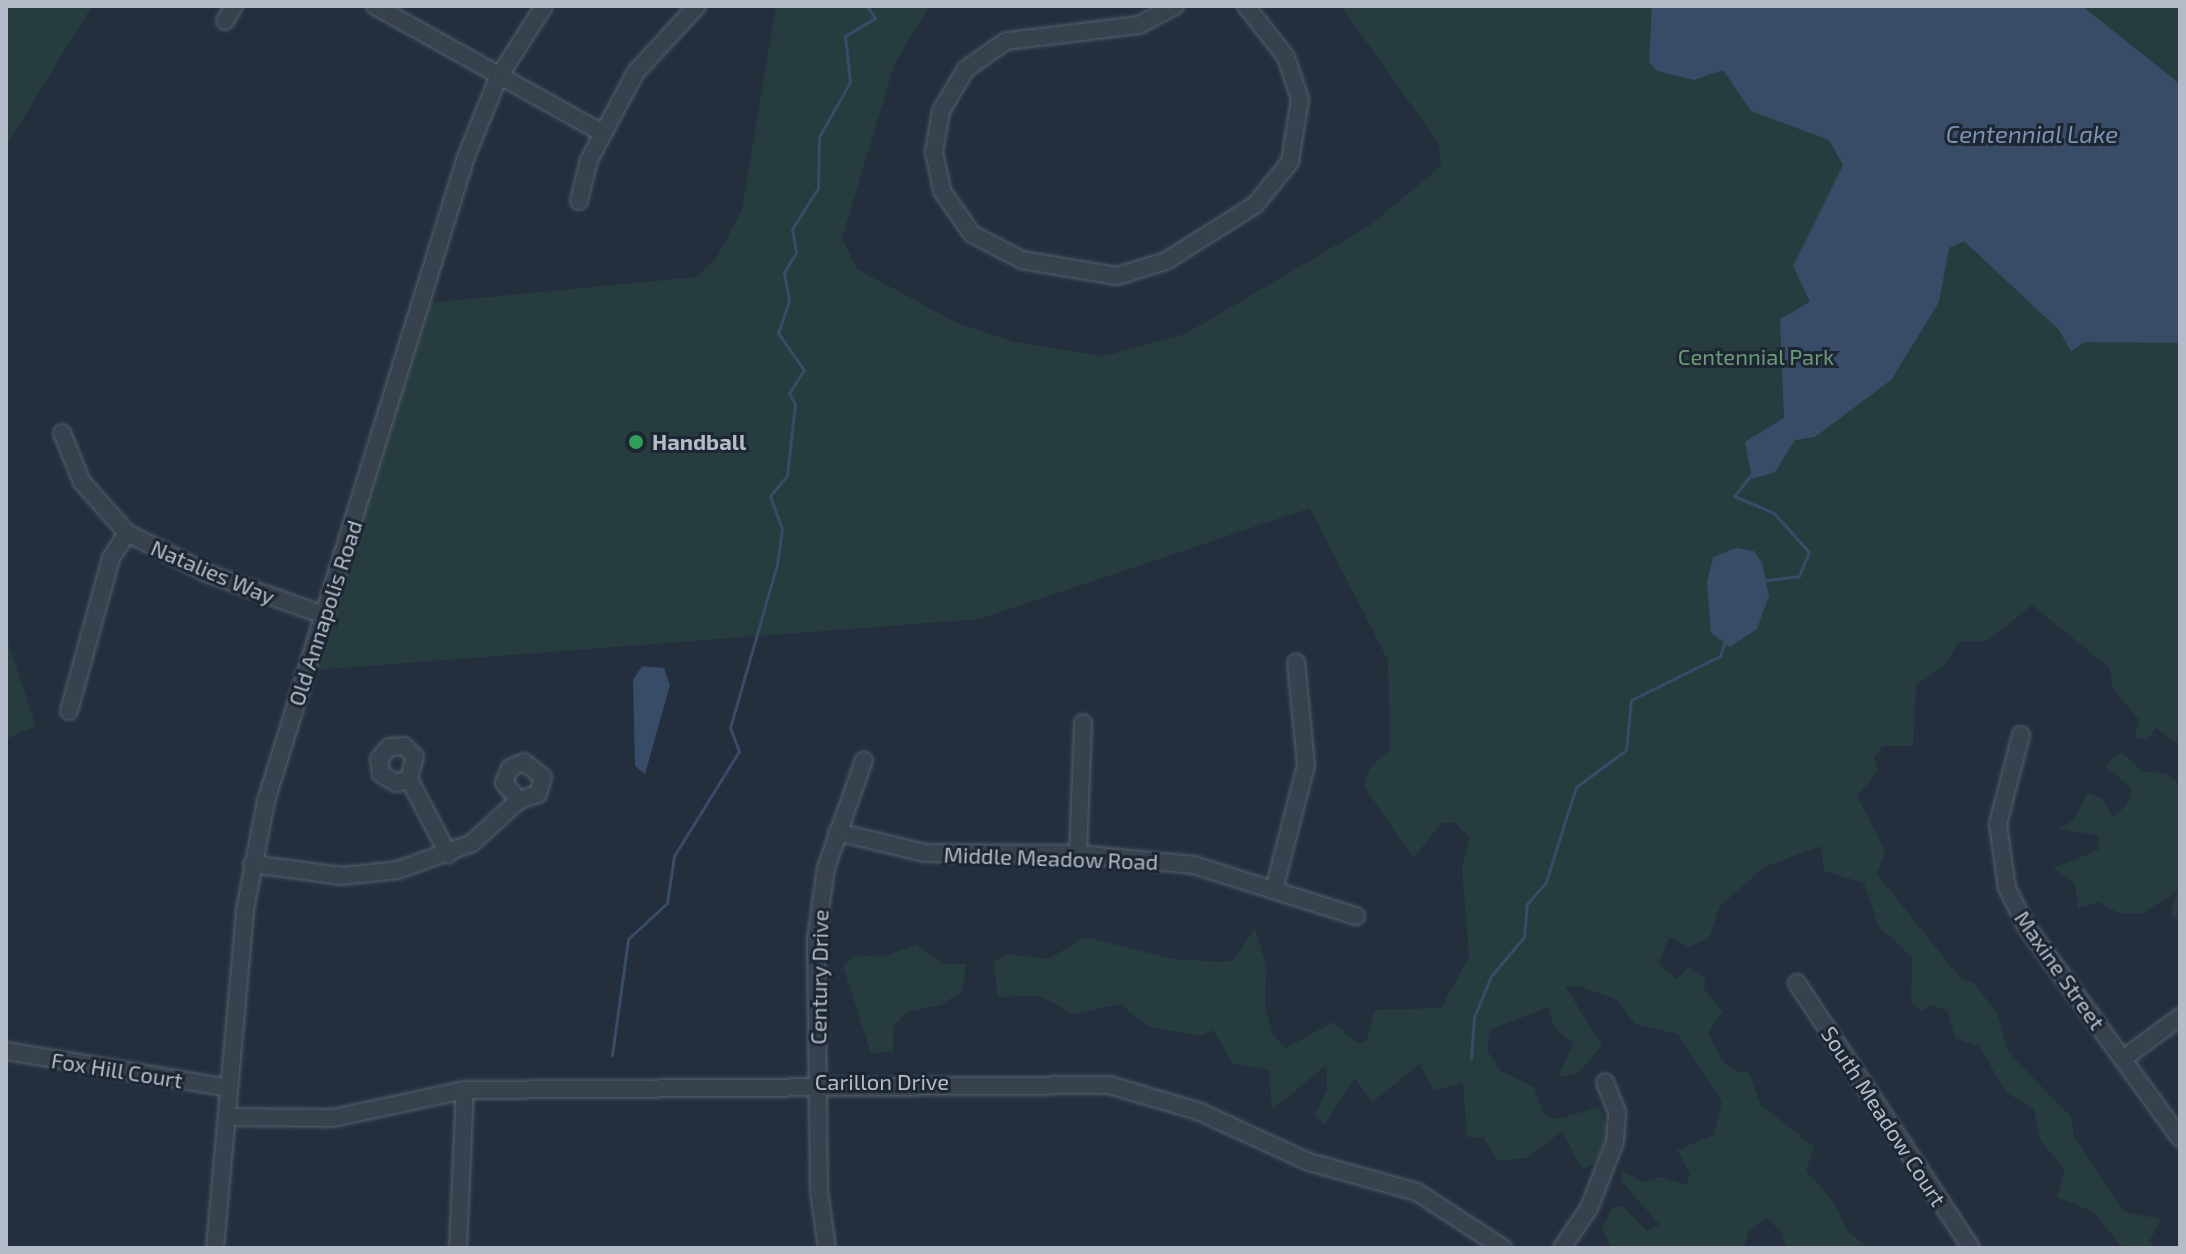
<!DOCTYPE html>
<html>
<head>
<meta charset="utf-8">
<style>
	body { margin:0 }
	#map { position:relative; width:2186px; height:1254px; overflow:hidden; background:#242f3e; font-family:"Exo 2",sans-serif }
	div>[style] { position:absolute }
	.green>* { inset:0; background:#263c3f }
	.water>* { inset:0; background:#394c67 }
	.stream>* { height:3px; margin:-1.5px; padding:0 1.5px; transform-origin:1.5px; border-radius:1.5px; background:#394c67 }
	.roads { filter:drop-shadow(0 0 2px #565f6c) drop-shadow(0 0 2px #565f6c) }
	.minor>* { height:16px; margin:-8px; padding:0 8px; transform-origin:8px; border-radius:8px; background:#38414e }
	.dots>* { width:22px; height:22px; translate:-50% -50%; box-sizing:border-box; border:4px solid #1d2633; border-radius:50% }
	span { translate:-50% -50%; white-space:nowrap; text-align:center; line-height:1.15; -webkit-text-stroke:6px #1d2633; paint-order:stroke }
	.park-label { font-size:22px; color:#6b9a76 }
	.poi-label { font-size:22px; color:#b4bcc9; font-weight:700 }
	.left { translate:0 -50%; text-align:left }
	.street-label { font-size:22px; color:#b4bcc9 }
	.water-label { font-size:24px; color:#7c92b1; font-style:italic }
	.frame { position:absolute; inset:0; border:8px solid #b4bcc9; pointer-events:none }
</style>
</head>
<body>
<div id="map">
	<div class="green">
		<div style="clip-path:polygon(6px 6px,92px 6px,6px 146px)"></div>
		<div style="clip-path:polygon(776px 6px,930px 6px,895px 62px,842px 238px,857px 269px,959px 324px,1014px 342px,1104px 356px,1185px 334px,1369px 226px,1441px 166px,1439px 144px,1341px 6px,2180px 6px,2180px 745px,2156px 728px,2147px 740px,2135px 737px,2139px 720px,2113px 688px,2110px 668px,2032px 605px,1987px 641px,1959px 641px,1944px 666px,1916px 685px,1913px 746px,1883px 746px,1874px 757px,1878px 771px,1857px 796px,1885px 851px,1877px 874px,1960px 978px,1973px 982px,1997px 1013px,2008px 1052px,2071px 1117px,2074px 1136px,2124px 1212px,2161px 1219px,2150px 1240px,2154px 1248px,2122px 1248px,2094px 1212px,2057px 1197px,2065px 1170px,2040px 1140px,2034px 1110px,2006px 1092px,1979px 1046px,1955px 1038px,1948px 1011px,1933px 1005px,1922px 1011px,1911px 1001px,1912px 957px,1879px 927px,1864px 883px,1824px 871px,1821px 846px,1764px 867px,1720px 906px,1709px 938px,1689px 947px,1669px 937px,1659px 964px,1677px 979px,1688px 967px,1705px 978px,1704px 989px,1723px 1011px,1708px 1033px,1720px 1057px,1734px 1071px,1749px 1072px,1760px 1104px,1814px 1147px,1806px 1171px,1834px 1202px,1848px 1232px,1870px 1248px,1786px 1248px,1782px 1232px,1766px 1218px,1749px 1231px,1744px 1248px,1611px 1248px,1602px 1229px,1613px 1207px,1623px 1206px,1647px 1231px,1660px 1225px,1621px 1181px,1621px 1170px,1642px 1182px,1661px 1177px,1687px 1185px,1690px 1173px,1677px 1150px,1714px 1135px,1722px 1102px,1678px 1034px,1635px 1024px,1617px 1000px,1582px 987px,1565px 986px,1602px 1046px,1577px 1074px,1558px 1077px,1573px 1044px,1554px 1027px,1548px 1007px,1490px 1030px,1487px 1051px,1501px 1071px,1534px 1087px,1543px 1114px,1557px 1119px,1599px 1107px,1609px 1130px,1596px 1162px,1582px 1169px,1562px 1131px,1527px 1158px,1498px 1161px,1483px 1137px,1467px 1137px,1463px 1083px,1434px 1091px,1420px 1064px,1372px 1102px,1355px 1078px,1324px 1125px,1315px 1115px,1327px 1090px,1326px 1065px,1272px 1110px,1269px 1070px,1233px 1064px,1213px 1030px,1201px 1036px,1149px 1027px,1120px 1004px,1073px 1014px,1040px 996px,998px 997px,993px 961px,1009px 954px,1049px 959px,1084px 937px,1172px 959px,1221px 962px,1234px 960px,1255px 928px,1266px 966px,1265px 1005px,1272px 1033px,1286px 1048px,1333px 1022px,1357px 1043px,1366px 1042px,1375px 1010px,1441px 1008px,1469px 957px,1462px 869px,1469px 837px,1455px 822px,1442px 823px,1413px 858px,1364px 786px,1370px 767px,1390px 750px,1388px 660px,1310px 508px,980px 619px,315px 670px,427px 303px,696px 277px,716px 259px,742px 210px)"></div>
		<div style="clip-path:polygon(6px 637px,36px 726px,6px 739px)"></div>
		<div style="clip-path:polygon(2121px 752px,2143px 772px,2165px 773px,2180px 785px,2180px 920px,2170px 915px,2177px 891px,2143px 913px,2120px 914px,2099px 902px,2078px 908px,2075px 884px,2053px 868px,2099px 850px,2098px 835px,2059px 829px,2074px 820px,2087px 793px,2102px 798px,2112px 817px,2127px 805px,2132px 788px,2105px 766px)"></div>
		<div style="clip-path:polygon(916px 944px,943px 964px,966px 964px,962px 991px,941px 1005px,907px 1012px,893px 1026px,893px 1052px,871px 1053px,843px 966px,855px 955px,883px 957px)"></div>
	</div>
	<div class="water">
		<div style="clip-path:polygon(1652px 6px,2082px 6px,2180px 84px,2180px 343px,2085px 342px,2071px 351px,2059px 330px,1964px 241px,1949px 248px,1939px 302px,1891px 380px,1815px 437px,1795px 440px,1775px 472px,1752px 479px,1745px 442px,1784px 418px,1780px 319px,1810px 302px,1793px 266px,1843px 165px,1829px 140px,1751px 111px,1723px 70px,1694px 80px,1657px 71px,1649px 62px)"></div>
		<div style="clip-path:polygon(1736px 548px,1754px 551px,1762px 563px,1769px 596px,1757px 629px,1730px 647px,1711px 633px,1707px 583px,1713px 557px)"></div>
		<div style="clip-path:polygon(642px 666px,664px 668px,670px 685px,645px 774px,635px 766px,633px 680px)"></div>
	</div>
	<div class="stream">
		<div style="left:1752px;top:474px;width:28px;rotate:129deg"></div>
		<div style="left:1734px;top:496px;width:43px;rotate:23deg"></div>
		<div style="left:1774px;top:513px;width:52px;rotate:48.1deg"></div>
		<div style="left:1809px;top:552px;width:26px;rotate:113deg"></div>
		<div style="left:1799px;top:576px;width:33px;rotate:173deg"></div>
		<div style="left:612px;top:1055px;width:117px;rotate:-82.1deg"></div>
		<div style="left:628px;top:939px;width:53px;rotate:-42.7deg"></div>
		<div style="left:667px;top:903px;width:48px;rotate:-81.5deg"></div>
		<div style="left:674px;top:856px;width:123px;rotate:-58.2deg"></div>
		<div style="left:739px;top:751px;width:25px;rotate:-111deg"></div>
		<div style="left:730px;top:728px;width:171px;rotate:-74deg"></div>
		<div style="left:777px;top:564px;width:35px;rotate:-82deg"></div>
		<div style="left:782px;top:529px;width:35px;rotate:-110deg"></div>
		<div style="left:770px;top:496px;width:26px;rotate:-50deg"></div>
		<div style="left:787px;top:476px;width:72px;rotate:-83.7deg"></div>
		<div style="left:795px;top:404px;width:13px;rotate:-119deg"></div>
		<div style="left:789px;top:393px;width:27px;rotate:-57deg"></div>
		<div style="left:804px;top:370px;width:45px;rotate:-125.1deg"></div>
		<div style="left:778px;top:333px;width:34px;rotate:-71deg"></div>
		<div style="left:789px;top:301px;width:29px;rotate:-100deg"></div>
		<div style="left:784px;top:272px;width:22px;rotate:-58deg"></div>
		<div style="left:796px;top:253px;width:24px;rotate:-99deg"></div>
		<div style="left:792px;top:229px;width:49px;rotate:-57.6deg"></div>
		<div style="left:818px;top:188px;width:51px;rotate:-88.9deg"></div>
		<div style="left:819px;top:137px;width:63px;rotate:-60.6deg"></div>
		<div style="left:850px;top:82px;width:46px;rotate:-96.2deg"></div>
		<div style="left:845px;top:36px;width:35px;rotate:-31deg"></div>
		<div style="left:875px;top:18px;width:14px;rotate:-124deg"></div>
		<div style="left:1471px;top:1058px;width:41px;rotate:-85.8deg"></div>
		<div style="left:1474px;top:1017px;width:44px;rotate:-67.5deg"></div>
		<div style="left:1491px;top:976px;width:51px;rotate:-49.8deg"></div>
		<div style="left:1524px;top:937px;width:33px;rotate:-85deg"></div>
		<div style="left:1527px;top:904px;width:29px;rotate:-49deg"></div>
		<div style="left:1546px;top:882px;width:100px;rotate:-72.5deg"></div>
		<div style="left:1576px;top:787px;width:62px;rotate:-36.5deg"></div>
		<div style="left:1626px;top:750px;width:50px;rotate:-84.3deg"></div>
		<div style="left:1631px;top:700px;width:99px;rotate:-26.3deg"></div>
		<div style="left:1720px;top:656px;width:13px;rotate:-72deg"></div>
	</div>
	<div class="roads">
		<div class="minor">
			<div style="left:375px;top:6px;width:260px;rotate:29.2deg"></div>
			<div style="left:1175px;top:6px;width:41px;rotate:152.2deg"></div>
			<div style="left:1139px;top:25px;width:134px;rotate:173.1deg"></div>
			<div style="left:1006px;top:41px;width:49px;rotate:145deg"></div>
			<div style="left:966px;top:69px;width:49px;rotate:120.8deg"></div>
			<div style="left:941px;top:111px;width:42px;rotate:99.7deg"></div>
			<div style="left:934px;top:152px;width:40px;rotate:78deg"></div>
			<div style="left:942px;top:191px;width:52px;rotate:55.1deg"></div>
			<div style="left:972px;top:234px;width:56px;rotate:27.5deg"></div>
			<div style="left:1022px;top:260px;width:96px;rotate:9.6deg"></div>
			<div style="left:1117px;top:276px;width:51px;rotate:-17deg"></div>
			<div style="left:1166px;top:261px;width:105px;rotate:-32.2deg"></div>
			<div style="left:1255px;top:205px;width:55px;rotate:-50.9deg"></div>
			<div style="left:1290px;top:162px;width:64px;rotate:-81deg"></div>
			<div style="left:1300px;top:99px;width:44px;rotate:-108.4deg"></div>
			<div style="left:1286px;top:57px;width:65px;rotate:-128.1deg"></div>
			<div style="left:225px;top:21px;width:17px;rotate:-59deg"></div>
			<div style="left:579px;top:201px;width:42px;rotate:-76.3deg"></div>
			<div style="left:589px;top:160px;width:100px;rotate:-61.9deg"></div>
			<div style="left:636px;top:72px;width:90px;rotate:-47.3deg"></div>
			<div style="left:62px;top:433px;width:53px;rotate:67.8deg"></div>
			<div style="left:82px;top:482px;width:68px;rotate:48.6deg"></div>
			<div style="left:127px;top:533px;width:92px;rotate:26.6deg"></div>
			<div style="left:209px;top:574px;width:124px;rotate:19.7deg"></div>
			<div style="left:69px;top:711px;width:159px;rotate:-74.6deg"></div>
			<div style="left:111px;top:558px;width:30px;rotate:-57deg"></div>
			<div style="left:2021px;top:735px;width:92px;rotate:104.5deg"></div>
			<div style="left:1998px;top:824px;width:65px;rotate:82deg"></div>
			<div style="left:2007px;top:888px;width:42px;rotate:63.4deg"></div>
			<div style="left:2026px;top:926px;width:262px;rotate:54deg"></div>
			<div style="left:409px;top:779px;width:23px;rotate:-75deg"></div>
			<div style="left:415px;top:757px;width:16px;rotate:-135deg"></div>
			<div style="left:404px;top:746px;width:15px;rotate:176deg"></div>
			<div style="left:389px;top:747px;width:16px;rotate:130deg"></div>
			<div style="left:379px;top:759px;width:15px;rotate:82deg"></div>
			<div style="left:381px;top:774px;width:17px;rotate:31deg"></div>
			<div style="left:396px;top:783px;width:14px;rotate:-17deg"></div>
			<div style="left:409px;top:779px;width:85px;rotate:62.5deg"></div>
			<div style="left:837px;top:832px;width:90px;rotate:13.4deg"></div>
			<div style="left:925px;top:853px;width:153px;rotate:0.4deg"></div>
			<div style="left:1078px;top:854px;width:117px;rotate:5.4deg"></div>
			<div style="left:1194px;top:865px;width:170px;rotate:17.5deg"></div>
			<div style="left:1078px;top:854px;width:131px;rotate:-87.8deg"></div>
			<div style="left:252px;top:864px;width:91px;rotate:7.6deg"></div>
			<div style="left:342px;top:876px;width:56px;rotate:-6.1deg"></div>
			<div style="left:398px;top:870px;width:79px;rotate:-20deg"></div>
			<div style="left:472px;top:843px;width:64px;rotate:-42.5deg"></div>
			<div style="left:519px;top:800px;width:20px;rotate:-18deg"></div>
			<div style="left:538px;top:794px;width:18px;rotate:-74deg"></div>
			<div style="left:543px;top:777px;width:24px;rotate:-142deg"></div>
			<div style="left:524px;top:762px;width:15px;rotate:157deg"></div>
			<div style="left:510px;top:768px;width:16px;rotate:112deg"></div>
			<div style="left:504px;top:783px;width:23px;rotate:49deg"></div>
			<div style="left:1275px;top:886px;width:125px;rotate:-75.6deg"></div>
			<div style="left:1306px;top:765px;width:103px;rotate:-95.5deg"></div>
			<div style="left:1797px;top:983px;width:317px;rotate:56.7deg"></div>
			<div style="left:6px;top:1051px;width:226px;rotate:9.4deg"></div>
			<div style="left:2123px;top:1059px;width:71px;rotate:-36.4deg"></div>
			<div style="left:227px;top:1117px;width:106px;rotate:0.5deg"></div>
			<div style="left:333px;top:1118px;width:135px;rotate:-12deg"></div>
			<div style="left:465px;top:1090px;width:644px;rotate:-0.44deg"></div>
			<div style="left:1109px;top:1085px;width:93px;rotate:16.3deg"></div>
			<div style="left:1198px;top:1111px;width:122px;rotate:24.7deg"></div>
			<div style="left:1309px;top:1162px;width:112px;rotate:15.5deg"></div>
			<div style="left:1417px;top:1192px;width:103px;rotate:33.1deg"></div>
			<div style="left:215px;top:1248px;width:339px;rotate:-84.9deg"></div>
			<div style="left:245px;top:910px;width:111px;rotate:-79.1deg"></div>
			<div style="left:266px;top:801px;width:674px;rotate:-72.75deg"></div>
			<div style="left:466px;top:157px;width:85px;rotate:-67.9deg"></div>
			<div style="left:498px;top:78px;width:85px;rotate:-57.4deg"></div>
			<div style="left:458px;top:1248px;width:158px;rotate:-87.5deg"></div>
			<div style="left:827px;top:1248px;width:58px;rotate:-98deg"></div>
			<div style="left:819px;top:1191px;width:252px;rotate:-90.7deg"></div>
			<div style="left:816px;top:939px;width:72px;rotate:-82deg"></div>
			<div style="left:826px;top:868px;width:114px;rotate:-70.6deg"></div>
			<div style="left:1562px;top:1248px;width:48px;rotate:-56deg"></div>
			<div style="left:1589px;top:1208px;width:71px;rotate:-68.5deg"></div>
			<div style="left:1615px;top:1142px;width:30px;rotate:-86deg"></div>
			<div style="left:1617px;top:1112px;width:32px;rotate:-112deg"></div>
		</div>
	</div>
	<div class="dots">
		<div style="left:636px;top:442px;background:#2e9e5b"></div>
	</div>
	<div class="park-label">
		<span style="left:1756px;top:357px">Centennial Park</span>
	</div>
	<div class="poi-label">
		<span class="left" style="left:652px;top:442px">Handball</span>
	</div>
	<div class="street-label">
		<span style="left:213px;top:572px;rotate:23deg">Natalies Way</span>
		<span style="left:325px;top:613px;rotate:-72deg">Old Annapolis Road</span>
		<span style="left:1051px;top:858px;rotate:2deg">Middle Meadow Road</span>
		<span style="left:2060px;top:970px;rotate:55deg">Maxine Street</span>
		<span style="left:819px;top:977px;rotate:-89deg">Century Drive</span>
		<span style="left:117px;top:1070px;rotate:9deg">Fox Hill Court</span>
		<span style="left:882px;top:1082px">Carillon Drive</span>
		<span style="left:1884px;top:1116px;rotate:57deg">South Meadow Court</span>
	</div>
	<div class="water-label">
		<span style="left:2032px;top:134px">Centennial Lake</span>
	</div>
	<div class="frame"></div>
</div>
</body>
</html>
